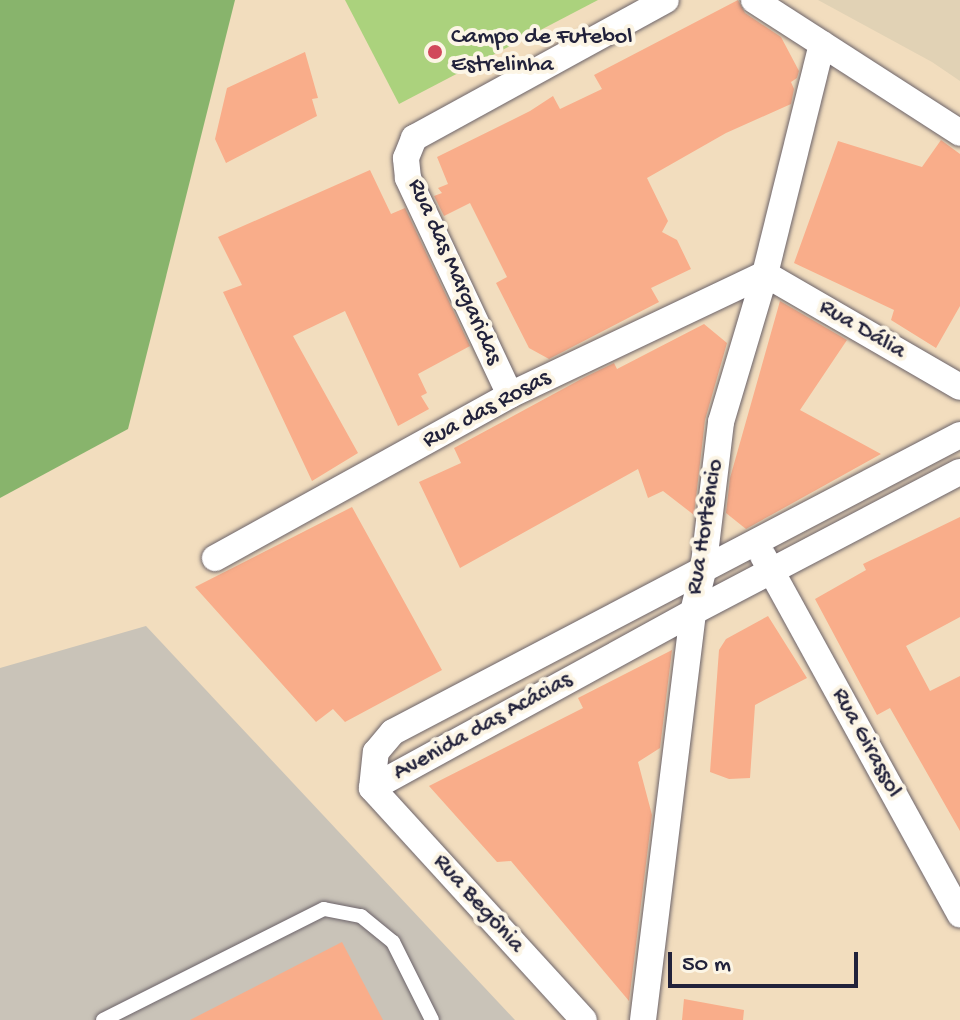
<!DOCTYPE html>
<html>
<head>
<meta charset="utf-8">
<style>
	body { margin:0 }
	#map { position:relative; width:960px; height:1020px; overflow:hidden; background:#f2ddbe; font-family:"Gochi Hand",sans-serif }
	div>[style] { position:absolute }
	.built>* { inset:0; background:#e1d2b5 }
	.industrial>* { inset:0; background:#c9c3b8 }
	.green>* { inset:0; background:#abd27d }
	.forest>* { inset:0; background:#88b46c }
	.building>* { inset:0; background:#f9ad8a }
	.roads { filter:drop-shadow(0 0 2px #6b6369) drop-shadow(0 0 2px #6b6369) }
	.lane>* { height:14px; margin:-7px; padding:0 7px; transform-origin:7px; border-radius:7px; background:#fff }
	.street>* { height:26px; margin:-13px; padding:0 13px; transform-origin:13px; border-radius:13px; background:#fff }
	.dots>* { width:22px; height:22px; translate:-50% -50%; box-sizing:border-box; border:4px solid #fcf5e5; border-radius:50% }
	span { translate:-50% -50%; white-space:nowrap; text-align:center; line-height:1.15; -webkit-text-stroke:8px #fcf5e5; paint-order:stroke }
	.poi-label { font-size:24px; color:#22223b }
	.left { translate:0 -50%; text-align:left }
	.street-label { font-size:24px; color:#22223b }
	.scale { position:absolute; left:668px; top:952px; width:190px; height:36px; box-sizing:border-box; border:4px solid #22223b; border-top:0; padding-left:10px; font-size:24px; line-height:28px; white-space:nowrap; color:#22223b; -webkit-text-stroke:6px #fcf5e5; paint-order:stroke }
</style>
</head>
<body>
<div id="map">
	<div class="built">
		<div style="clip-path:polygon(818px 0,960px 0,960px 81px,932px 62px)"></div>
	</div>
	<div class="industrial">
		<div style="clip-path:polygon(146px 626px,515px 1020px,0 1020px,0 668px)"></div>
	</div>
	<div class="green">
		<div style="clip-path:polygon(345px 0,598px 0,399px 104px)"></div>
	</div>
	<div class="forest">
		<div style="clip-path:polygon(0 0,235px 0,128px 429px,0 498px)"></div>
	</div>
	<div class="building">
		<div style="clip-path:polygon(738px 0,745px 13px,781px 37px,799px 71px,797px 78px,791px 82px,794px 89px,791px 104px,726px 133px,647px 178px,668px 221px,662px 232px,677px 240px,691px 269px,651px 288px,659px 302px,549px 359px,529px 348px,496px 283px,507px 277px,470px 203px,444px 216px,434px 196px,442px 193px,438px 188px,448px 184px,437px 157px,530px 111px,553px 96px,560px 109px,602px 89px,594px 75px)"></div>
		<div style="clip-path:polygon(305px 52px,318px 98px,312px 99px,317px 116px,226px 163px,215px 139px,227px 88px)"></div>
		<div style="clip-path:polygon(941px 140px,960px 154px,960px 306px,936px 348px,891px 320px,894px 310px,794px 263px,838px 141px,922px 167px)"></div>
		<div style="clip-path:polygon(370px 170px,391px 214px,405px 208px,470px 346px,418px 374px,427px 393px,421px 396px,429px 409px,398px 426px,345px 311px,293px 336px,358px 453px,312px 481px,223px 292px,242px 285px,218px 237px)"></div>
		<div style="clip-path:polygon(780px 301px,847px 340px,800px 410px,881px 454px,746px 529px,726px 513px,730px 478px)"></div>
		<div style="clip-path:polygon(704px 324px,727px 343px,705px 420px,694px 515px,663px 491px,648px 498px,638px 469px,460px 568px,419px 482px,461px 463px,454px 448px,585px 377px,614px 363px,617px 369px)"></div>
		<div style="clip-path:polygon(352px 507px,442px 670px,345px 722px,333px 709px,316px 722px,195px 587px)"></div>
		<div style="clip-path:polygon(960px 517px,960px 617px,906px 646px,930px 691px,960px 676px,960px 831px,890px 708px,877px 715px,815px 599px,866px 570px,863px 564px)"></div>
		<div style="clip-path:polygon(768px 616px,807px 678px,755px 705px,750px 778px,729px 779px,710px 772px,719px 650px,726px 639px)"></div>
		<div style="clip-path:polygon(672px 650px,660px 748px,638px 762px,652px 815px,629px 1001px,511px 861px,497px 862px,429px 786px,583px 708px,578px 698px)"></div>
		<div style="clip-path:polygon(342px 942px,383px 1020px,190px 1020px)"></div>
		<div style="clip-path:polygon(684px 999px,744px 1010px,743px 1020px,682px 1020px)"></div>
	</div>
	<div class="roads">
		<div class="lane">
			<div style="left:103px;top:1020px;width:247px;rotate:-26.7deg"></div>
			<div style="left:324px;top:909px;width:38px;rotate:11deg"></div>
			<div style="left:361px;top:916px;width:41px;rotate:39.1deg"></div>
			<div style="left:393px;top:942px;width:87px;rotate:63.4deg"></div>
		</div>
		<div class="street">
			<div style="left:754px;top:0;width:245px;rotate:32.8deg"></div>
			<div style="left:510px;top:395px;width:240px;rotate:-115.2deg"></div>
			<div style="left:408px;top:178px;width:20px;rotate:-96deg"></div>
			<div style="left:406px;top:158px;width:22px;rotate:-68deg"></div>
			<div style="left:414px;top:138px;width:287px;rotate:-28.7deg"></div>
			<div style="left:763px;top:556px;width:409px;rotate:61.2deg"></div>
			<div style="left:215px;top:558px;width:337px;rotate:-28.9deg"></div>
			<div style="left:510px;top:395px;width:282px;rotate:-25.4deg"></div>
			<div style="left:765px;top:274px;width:225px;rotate:30.1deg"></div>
			<div style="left:372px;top:788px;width:36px;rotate:-84deg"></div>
			<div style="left:376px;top:752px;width:26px;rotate:-50deg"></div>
			<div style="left:393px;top:732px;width:640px;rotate:-27.65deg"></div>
			<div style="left:372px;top:788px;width:366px;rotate:-28.7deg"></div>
			<div style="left:693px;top:612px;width:301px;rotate:-27.7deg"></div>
			<div style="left:372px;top:788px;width:314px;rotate:47.6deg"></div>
			<div style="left:643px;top:1020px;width:411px;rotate:-83deg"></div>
			<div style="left:693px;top:612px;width:42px;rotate:-76.3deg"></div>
			<div style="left:703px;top:571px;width:150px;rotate:-83.1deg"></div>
			<div style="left:721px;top:422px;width:154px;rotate:-73.4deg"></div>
			<div style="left:765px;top:274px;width:237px;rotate:-76.1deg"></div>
		</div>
	</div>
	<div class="dots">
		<div style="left:435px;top:52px;background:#d1495b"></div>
	</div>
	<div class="poi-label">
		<span class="left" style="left:451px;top:52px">Campo de Futebol<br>Estrelinha</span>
	</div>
	<div class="street-label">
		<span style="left:454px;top:272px;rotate:66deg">Rua das Margaridas</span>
		<span style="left:862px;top:330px;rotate:30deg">Rua Dália</span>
		<span style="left:487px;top:410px;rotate:-28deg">Rua das Rosas</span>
		<span style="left:706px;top:527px;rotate:-81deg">Rua Hortêncio</span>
		<span style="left:483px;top:727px;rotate:-29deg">Avenida das Acácias</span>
		<span style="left:866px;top:743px;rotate:61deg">Rua Girassol</span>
		<span style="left:478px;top:904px;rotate:48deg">Rua Begônia</span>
	</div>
	<div class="scale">50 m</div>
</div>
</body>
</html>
